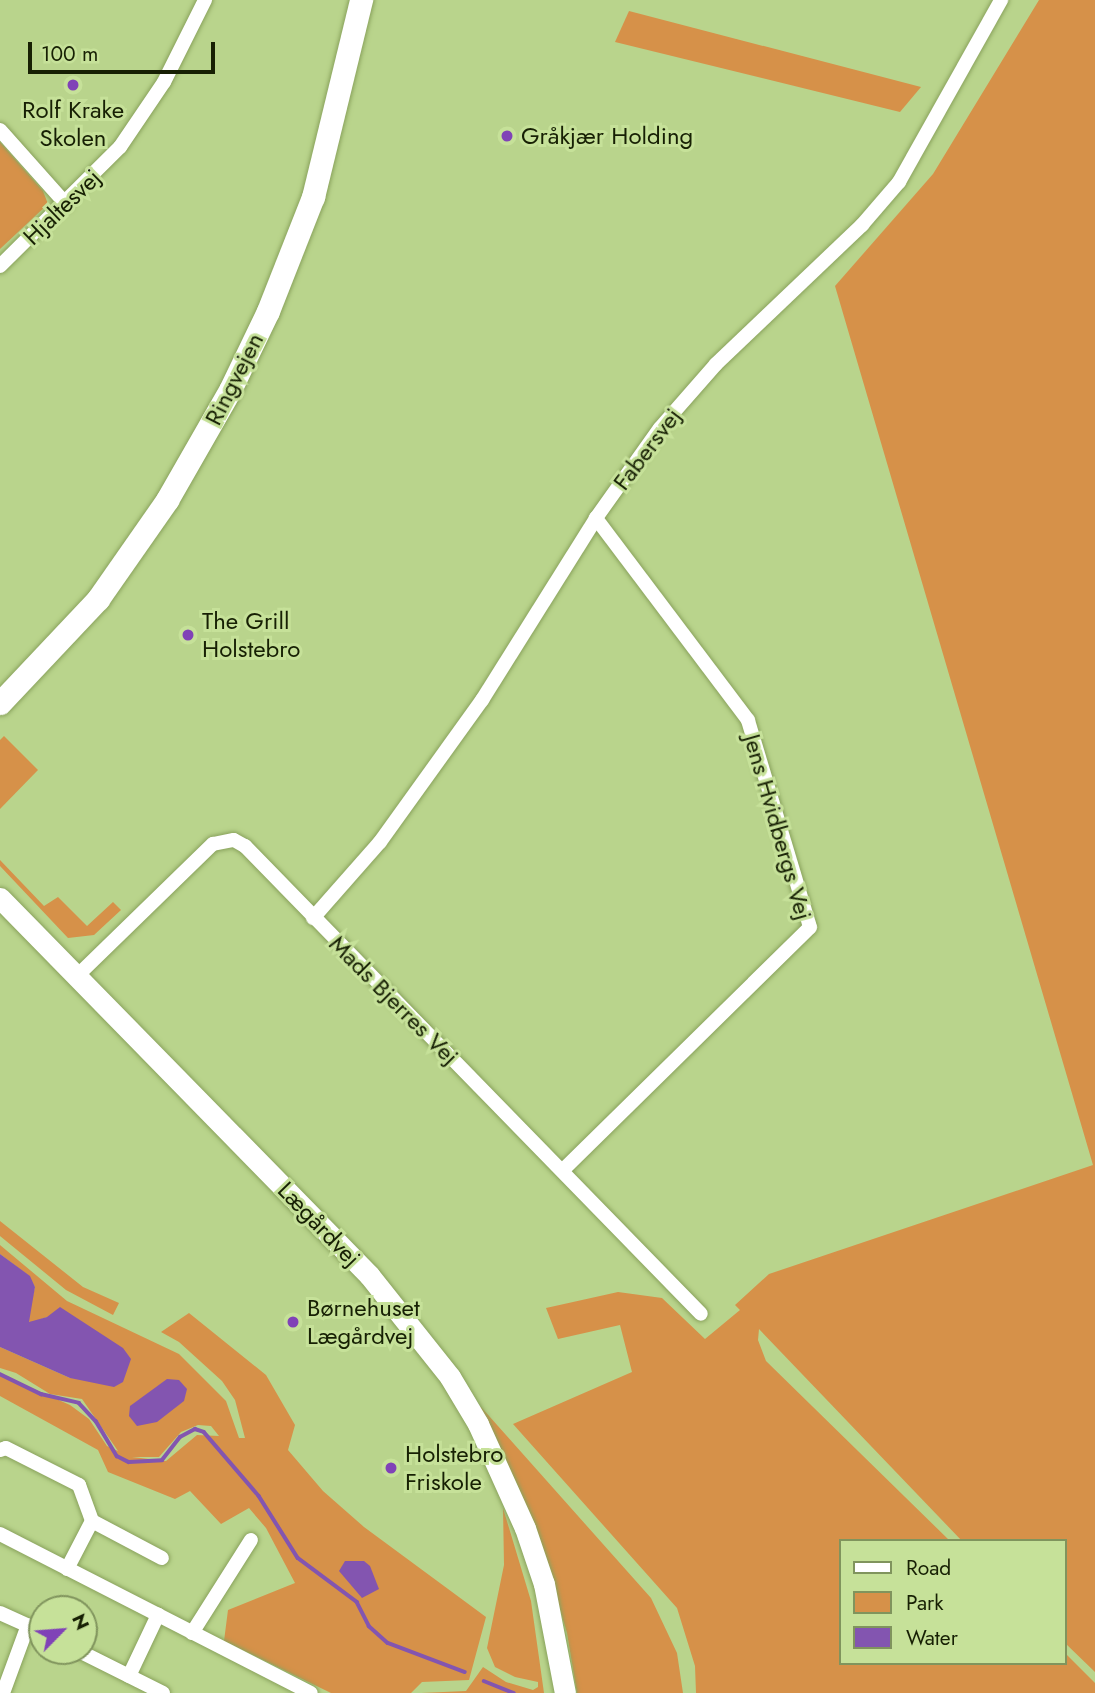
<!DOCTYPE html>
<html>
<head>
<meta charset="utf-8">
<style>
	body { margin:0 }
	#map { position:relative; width:1095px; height:1693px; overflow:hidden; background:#b9d48c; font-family:Jost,sans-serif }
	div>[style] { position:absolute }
	.green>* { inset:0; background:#d69149 }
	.water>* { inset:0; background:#8355b0 }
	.stream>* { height:3.5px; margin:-1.75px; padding:0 1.75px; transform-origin:1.75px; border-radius:1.75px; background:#8355b0 }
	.roads { filter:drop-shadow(0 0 2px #89a25c) drop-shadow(0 0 2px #89a25c) }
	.street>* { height:14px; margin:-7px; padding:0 7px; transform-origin:7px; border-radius:7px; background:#fff }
	.secondary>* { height:21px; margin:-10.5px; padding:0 10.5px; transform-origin:10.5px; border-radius:10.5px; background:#fff }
	.primary>* { height:23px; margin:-11.5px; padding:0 11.5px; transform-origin:11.5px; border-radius:11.5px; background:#fff }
	.dots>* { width:19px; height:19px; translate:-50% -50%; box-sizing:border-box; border:4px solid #c6e199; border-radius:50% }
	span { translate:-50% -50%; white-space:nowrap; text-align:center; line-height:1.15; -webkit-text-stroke:6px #c6e199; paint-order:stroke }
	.poi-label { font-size:24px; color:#172004 }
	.left { translate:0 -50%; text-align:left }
	.street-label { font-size:24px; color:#172004 }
	.legend { position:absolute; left:839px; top:1539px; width:228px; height:126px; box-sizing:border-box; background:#c6e199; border:2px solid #80945d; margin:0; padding:9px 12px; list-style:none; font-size:21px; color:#172004 }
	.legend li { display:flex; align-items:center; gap:14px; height:35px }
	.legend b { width:35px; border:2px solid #80945d }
	.north { position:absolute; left:28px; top:1595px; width:70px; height:70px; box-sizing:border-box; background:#c6e199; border:2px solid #80945d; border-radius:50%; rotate:65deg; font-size:19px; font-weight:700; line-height:28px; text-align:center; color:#172004 }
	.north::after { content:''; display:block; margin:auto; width:24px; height:32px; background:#8042b7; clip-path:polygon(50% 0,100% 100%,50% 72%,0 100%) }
	.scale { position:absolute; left:28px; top:42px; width:187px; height:32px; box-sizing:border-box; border:4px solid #172004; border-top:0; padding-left:9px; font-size:21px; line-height:24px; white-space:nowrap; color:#172004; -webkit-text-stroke:5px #c6e199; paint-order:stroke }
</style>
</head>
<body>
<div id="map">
	<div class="green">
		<div style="clip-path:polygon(1039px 0,1095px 0,1095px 1672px,1065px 1643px,1065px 1541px,962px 1541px,759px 1329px,758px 1340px,766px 1361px,950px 1541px,841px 1541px,841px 1663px,1065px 1663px,1065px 1653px,1095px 1683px,1095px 1693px,696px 1693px,695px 1666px,677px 1608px,513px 1424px,632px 1372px,620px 1325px,558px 1339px,546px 1308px,618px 1292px,662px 1298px,705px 1339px,740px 1310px,735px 1305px,769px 1274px,1093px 1165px,835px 286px,933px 174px)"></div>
		<div style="clip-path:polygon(629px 11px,921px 87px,900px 112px,615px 42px)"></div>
		<div style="clip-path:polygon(0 142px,43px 191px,48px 204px,0 249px)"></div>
		<div style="clip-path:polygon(4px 736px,38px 770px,0 809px,0 740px)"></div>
		<div style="clip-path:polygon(0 860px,44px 906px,58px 897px,87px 926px,113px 902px,121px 910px,94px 935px,68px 938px,0 866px)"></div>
		<div style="clip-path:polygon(0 1221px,83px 1287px,119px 1303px,113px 1315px,66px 1290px,0 1236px)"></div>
		<div style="clip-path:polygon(evenodd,0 1245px,67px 1301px,179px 1354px,226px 1401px,239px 1438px,245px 1438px,235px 1400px,222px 1381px,179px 1342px,161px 1332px,189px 1313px,266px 1375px,295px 1425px,288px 1450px,323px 1491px,364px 1527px,486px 1617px,469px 1680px,422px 1682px,411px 1693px,331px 1693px,224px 1641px,228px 1610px,295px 1583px,266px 1528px,249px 1508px,221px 1524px,190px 1491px,175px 1499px,108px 1472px,98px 1450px,0 1396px,0 1374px,70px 1405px,89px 1419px,107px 1446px,118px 1451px,82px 1399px,50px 1394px,16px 1373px,0 1368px,0 1347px,70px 1378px,47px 1317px,31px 1323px,27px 1320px,35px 1287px,29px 1276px,0 1254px,0 1245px,198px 1425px,211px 1426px,219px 1436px,197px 1435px,166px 1461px,132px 1457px,159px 1457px,181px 1432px,198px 1425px)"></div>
		<div style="clip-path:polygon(481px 1407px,651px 1598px,677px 1653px,683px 1693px,577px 1693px,567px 1633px,547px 1566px,516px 1482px,476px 1409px)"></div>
		<div style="clip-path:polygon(503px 1508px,531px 1601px,544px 1693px,421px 1693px,466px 1691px,483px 1667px,506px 1682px,533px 1690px,538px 1687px,538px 1682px,515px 1677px,495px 1667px,487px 1648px,504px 1565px)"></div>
	</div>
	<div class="water">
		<div style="clip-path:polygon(0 1254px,30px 1276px,35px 1287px,29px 1322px,47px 1317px,60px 1307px,123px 1348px,131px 1359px,123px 1382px,114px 1387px,70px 1378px,0 1347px)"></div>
		<div style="clip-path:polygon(167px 1379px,179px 1380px,187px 1389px,184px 1401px,157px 1422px,137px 1426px,129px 1416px,130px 1406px)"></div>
		<div style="clip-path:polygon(345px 1561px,364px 1561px,370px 1566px,379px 1589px,362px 1598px,339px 1571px)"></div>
	</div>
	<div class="stream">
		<div style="left:0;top:1374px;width:46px;rotate:26deg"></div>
		<div style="left:41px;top:1394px;width:39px;rotate:13deg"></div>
		<div style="left:79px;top:1403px;width:25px;rotate:47deg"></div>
		<div style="left:96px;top:1421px;width:41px;rotate:59deg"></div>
		<div style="left:117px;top:1456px;width:13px;rotate:27deg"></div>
		<div style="left:129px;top:1462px;width:33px;rotate:-3deg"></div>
		<div style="left:162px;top:1460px;width:29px;rotate:-52deg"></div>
		<div style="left:180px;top:1437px;width:17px;rotate:-28deg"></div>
		<div style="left:195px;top:1429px;width:9px;rotate:18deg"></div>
		<div style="left:204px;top:1432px;width:84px;rotate:49.3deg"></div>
		<div style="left:259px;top:1496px;width:73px;rotate:57.8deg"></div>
		<div style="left:298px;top:1558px;width:74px;rotate:36.7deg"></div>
		<div style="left:357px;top:1602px;width:27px;rotate:63deg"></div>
		<div style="left:369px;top:1626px;width:25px;rotate:42deg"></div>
		<div style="left:388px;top:1643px;width:82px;rotate:20.6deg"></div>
		<div style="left:484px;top:1681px;width:32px;rotate:22deg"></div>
	</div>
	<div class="roads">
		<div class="street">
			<div style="left:0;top:130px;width:99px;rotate:48.3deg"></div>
			<div style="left:0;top:266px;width:169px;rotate:-44.8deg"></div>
			<div style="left:120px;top:147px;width:78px;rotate:-55.9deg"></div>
			<div style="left:164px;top:82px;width:92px;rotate:-63.4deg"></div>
			<div style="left:313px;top:918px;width:101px;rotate:-48.6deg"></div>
			<div style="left:380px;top:842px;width:175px;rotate:-54.3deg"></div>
			<div style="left:482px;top:700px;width:215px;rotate:-57.9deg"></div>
			<div style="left:596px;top:518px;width:110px;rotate:-54.6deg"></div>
			<div style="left:660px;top:428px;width:85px;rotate:-48.8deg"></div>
			<div style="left:716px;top:364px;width:202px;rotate:-43.6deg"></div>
			<div style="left:862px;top:225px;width:57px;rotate:-49.3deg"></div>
			<div style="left:899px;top:182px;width:209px;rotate:-60.7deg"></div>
			<div style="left:76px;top:977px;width:191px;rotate:-44.2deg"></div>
			<div style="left:213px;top:844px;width:21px;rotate:-11deg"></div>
			<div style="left:234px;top:840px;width:13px;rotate:29deg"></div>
			<div style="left:245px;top:846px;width:653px;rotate:45.74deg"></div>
			<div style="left:563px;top:1170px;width:346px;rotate:-44.5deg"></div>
			<div style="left:810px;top:927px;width:216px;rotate:-106.7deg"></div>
			<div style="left:748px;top:720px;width:253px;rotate:-127deg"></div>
			<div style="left:0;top:1450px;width:6px;rotate:-18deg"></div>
			<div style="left:6px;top:1448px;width:82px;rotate:26.9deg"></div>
			<div style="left:79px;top:1485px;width:38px;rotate:70deg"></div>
			<div style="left:92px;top:1521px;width:79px;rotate:27.9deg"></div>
			<div style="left:0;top:1534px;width:349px;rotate:27.1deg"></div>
			<div style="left:67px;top:1569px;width:54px;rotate:-62.5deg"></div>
			<div style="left:0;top:1613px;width:46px;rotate:24.3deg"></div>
			<div style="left:192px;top:1633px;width:110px;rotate:-57.6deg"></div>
			<div style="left:79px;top:1651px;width:94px;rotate:26.6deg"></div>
			<div style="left:129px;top:1676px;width:68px;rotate:-64.6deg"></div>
			<div style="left:3px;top:1693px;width:72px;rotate:-69.8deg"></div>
		</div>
		<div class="secondary">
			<div style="left:0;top:898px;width:528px;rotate:45.61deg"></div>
			<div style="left:369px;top:1275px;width:130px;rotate:51.5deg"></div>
			<div style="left:450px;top:1377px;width:55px;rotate:59.2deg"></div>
			<div style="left:478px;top:1424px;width:114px;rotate:65.7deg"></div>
			<div style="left:525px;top:1528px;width:59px;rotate:71.3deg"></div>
			<div style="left:544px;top:1584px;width:111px;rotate:79.1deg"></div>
		</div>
		<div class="primary">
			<div style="left:0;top:703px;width:143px;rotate:-46.7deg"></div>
			<div style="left:98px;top:599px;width:121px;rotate:-55.1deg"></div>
			<div style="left:167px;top:500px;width:127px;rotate:-60.2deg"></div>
			<div style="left:230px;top:390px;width:88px;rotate:-64.3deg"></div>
			<div style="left:268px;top:311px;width:123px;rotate:-68.5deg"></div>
			<div style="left:313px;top:197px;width:203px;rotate:-76.3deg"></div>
		</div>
	</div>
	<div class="dots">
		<div style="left:73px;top:85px;background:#8042b7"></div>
		<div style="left:507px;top:136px;background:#8042b7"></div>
		<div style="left:188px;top:635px;background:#8042b7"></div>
		<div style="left:293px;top:1322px;background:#8042b7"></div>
		<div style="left:391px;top:1468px;background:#8042b7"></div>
	</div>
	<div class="poi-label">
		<span style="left:73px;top:124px">Rolf Krake<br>Skolen</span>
		<span class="left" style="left:521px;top:136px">Gråkjær Holding</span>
		<span class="left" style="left:202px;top:635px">The Grill<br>Holstebro</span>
		<span class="left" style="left:307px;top:1322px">Børnehuset<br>Lægårdvej</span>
		<span class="left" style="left:405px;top:1468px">Holstebro<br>Friskole</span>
	</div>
	<div class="street-label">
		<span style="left:62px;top:207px;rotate:-44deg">Hjaltesvej</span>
		<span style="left:234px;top:379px;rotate:-63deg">Ringvejen</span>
		<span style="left:647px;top:449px;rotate:-53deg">Fabersvej</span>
		<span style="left:778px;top:827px;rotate:74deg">Jens Hvidbergs Vej</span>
		<span style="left:394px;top:1000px;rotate:45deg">Mads Bjerres Vej</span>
		<span style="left:319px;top:1224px;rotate:46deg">Lægårdvej</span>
	</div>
	<ul class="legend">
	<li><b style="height:9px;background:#fff"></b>Road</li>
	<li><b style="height:19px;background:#d69149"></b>Park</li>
	<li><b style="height:19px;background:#8355b0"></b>Water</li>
	</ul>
	<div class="north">N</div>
	<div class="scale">100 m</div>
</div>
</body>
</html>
